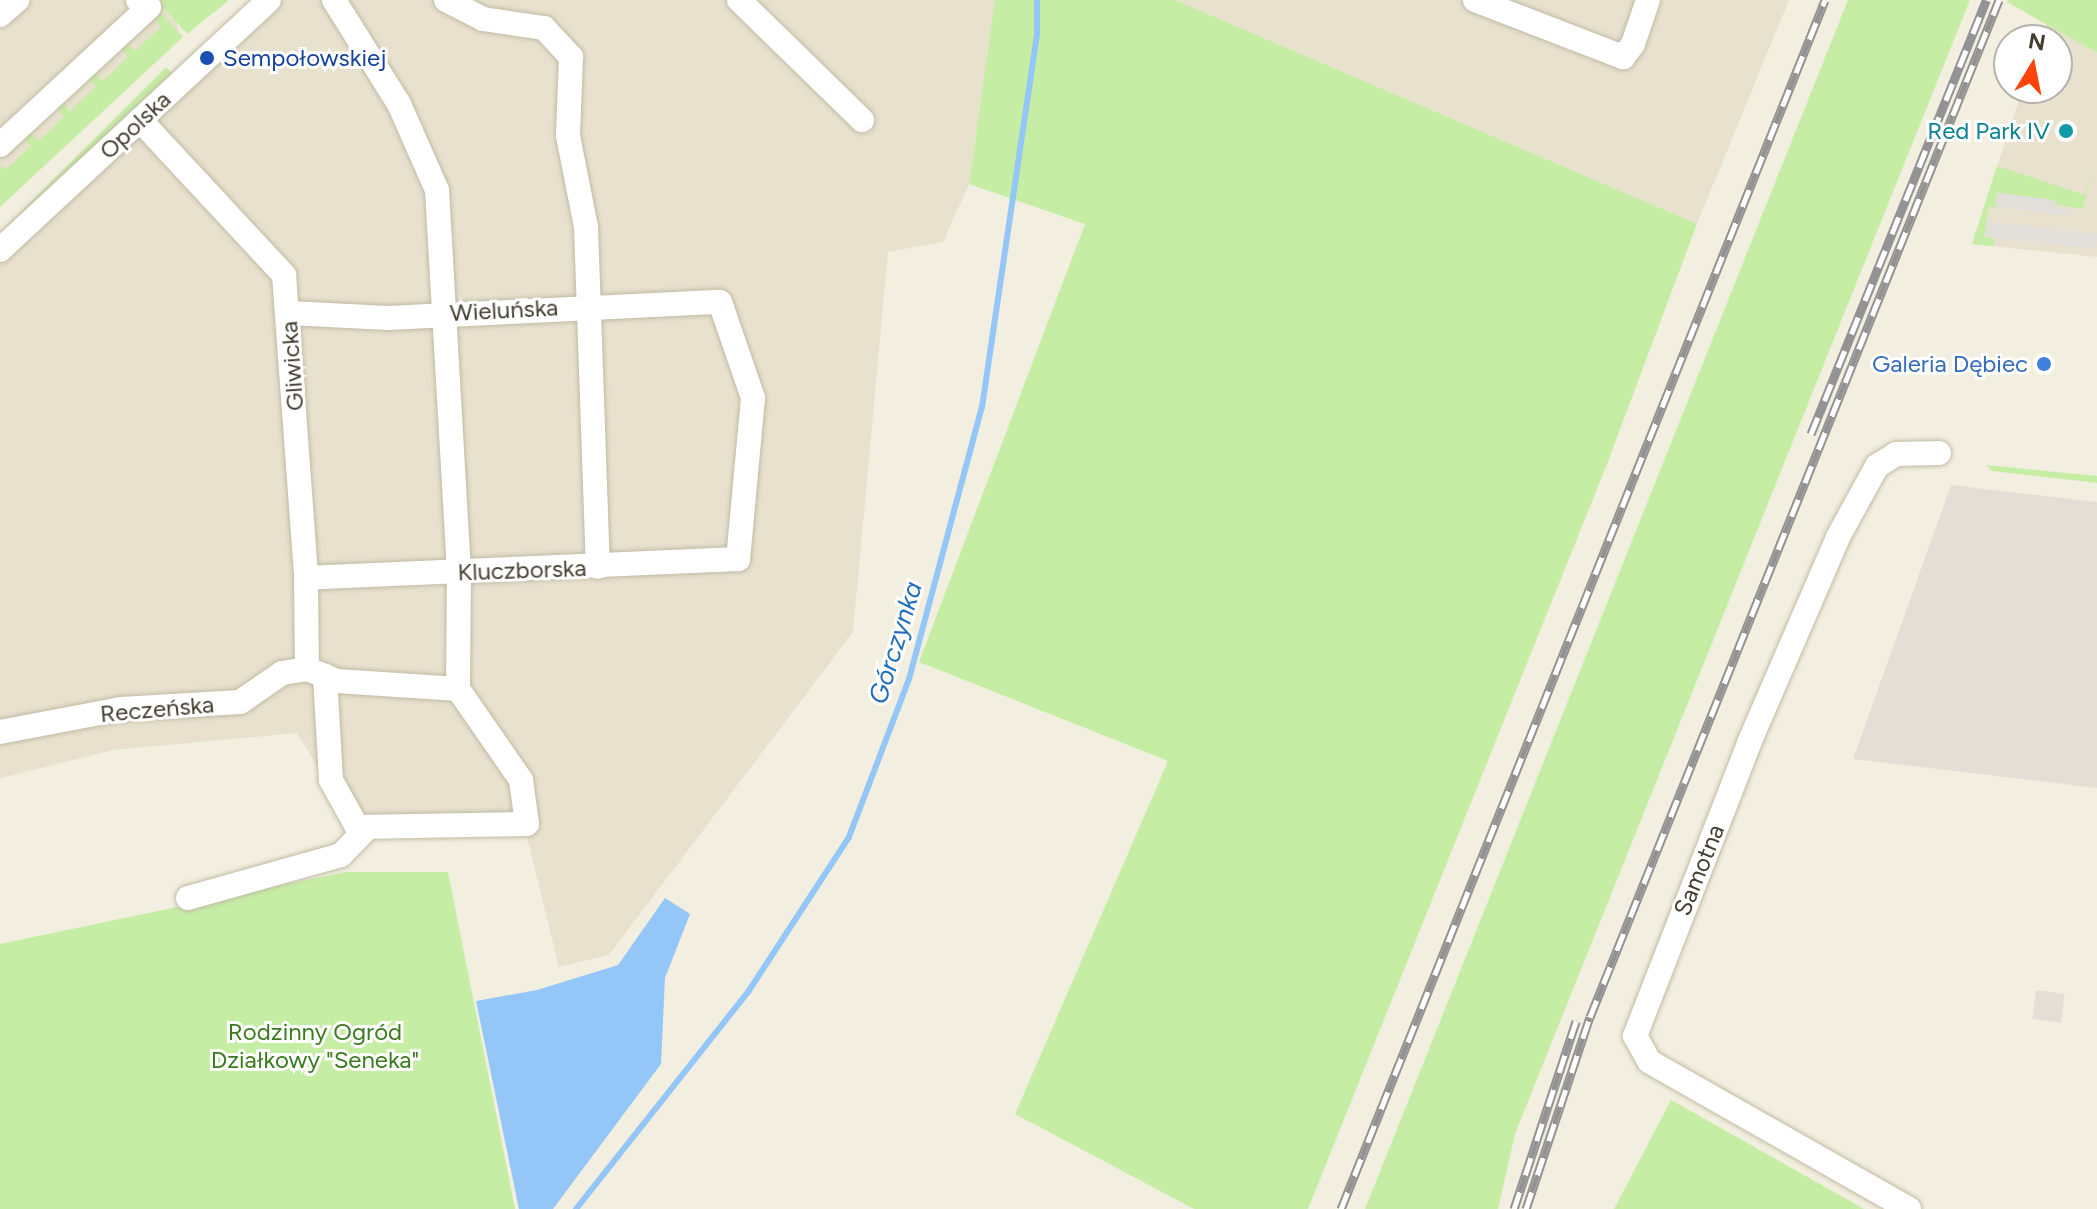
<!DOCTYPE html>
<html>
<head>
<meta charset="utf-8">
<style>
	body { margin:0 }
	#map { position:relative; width:2097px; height:1209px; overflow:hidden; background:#f3efe0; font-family:Figtree,sans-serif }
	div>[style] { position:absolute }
	.residential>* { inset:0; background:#e7e1ce }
	.industrial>* { inset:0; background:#e4dfd6; transform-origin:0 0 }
	.green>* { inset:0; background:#c6eda4; transform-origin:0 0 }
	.parking>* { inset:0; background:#e2dfda; transform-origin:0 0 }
	.water>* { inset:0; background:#94c7f8 }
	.stream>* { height:6px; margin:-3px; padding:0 3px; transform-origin:3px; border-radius:3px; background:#94c7f8 }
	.roads { filter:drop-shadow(0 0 2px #c1baa5) drop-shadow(0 0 2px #c1baa5) }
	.minor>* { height:24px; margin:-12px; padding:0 12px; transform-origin:12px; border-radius:12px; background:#fff }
	.rail>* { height:9px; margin-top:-4.5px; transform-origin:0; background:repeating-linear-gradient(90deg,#fff 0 18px,#939393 0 36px); box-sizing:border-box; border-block:2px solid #939393 }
	.dots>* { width:22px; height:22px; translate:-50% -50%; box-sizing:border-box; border:4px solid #fff; border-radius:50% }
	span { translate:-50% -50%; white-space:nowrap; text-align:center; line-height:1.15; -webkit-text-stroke:6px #fff; paint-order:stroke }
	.transit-label { font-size:24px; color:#164399 }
	.left { translate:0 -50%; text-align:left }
	.street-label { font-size:24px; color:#443e31 }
	.culture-label { font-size:24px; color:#0d838f }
	.right { translate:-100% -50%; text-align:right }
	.shop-label { font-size:24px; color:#366cbe }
	.park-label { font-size:24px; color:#3b7b1f }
	.water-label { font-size:26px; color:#206dba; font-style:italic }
	.north { position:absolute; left:1993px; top:24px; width:80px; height:80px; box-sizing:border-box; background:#fff; border:2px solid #b4b2ad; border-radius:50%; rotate:10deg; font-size:22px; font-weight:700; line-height:32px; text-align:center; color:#443e31 }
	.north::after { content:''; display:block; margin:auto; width:28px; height:36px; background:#ff430b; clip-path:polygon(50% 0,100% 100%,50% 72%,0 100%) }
</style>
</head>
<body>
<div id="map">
	<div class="residential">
		<div style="clip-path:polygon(0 0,170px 0,179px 31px,0 189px)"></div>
		<div style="clip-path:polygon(268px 0,995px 0,969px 184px,943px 242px,888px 252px,853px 632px,609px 955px,559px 967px,522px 817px,361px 837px,297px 733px,113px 750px,0 778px,0 252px)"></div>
		<div style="clip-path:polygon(1175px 0,1789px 0,1697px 224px)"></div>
		<div style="clip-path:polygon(2046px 24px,2097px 53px,2097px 257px,1972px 244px,2023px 88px,2057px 88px,2057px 40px,2040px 40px)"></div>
	</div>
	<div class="industrial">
		<div style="clip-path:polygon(1951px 485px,2097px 502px,2097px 788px,1853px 759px)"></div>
		<div style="left:2036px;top:990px;width:29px;height:29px;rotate:8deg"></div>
	</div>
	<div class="green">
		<div style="clip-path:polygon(157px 0,227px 0,228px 1px,187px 34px)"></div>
		<div style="clip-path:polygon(995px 0,1175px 0,1697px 224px,1607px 464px,1308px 1209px,1194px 1209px,1015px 1114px,1168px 761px,919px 662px,1085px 224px,969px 184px)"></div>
		<div style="clip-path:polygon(1848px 0,1970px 0,1515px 1134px,1498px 1209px,1365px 1209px)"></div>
		<div style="clip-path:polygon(2097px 0,2097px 53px,2007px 2px,2008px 0)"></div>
		<div style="clip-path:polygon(158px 10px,183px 37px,0 207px,0 165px,5px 170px,31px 146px,23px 136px,29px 131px,38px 141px,64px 117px,55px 106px,61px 101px,70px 111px,96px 87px,87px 78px,93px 72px,103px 81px,128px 57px,120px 47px,126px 42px,135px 51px,161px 27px,152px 16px)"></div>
		<div style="left:166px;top:67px;width:11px;height:226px;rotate:45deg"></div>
		<div style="clip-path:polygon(2097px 161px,2082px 209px,1997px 193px,1996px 207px,1988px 207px,1985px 236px,1994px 238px,1993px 246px,1972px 244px,1997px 166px,2085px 195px)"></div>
		<div style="clip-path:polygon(1986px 465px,2097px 476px,2097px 483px,1992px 471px)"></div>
		<div style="clip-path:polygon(345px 872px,448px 872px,515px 1209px,0 1209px,0 944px)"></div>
		<div style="clip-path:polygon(1671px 1100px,1744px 1141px,1864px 1209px,1614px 1209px)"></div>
	</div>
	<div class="parking">
		<div style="clip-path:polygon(1997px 193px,2055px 200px,2054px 208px,2071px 209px,2070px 216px,1996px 207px)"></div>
		<div style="left:1986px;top:222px;width:112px;height:15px;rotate:6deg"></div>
	</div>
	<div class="water">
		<div style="clip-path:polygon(665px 898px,690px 914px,665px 978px,661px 1064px,553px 1209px,519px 1209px,476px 1001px,537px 990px,618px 965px)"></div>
	</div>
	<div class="stream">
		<div style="left:576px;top:1209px;width:277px;rotate:-51.6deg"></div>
		<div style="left:748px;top:992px;width:185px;rotate:-56.9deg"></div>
		<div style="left:849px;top:837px;width:169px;rotate:-69.2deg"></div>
		<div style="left:909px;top:679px;width:282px;rotate:-75deg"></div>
		<div style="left:982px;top:407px;width:377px;rotate:-81.6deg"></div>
		<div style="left:1037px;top:34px;width:34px;rotate:-90deg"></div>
	</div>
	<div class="roads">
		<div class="minor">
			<div style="left:334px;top:0;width:123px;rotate:58deg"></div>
			<div style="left:399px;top:104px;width:94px;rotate:66.2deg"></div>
			<div style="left:437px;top:190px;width:383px;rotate:86.7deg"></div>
			<div style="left:459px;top:572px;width:117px;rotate:90.5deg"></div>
			<div style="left:446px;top:0;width:42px;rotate:27.2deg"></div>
			<div style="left:483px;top:19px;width:62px;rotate:8.4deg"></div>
			<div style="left:544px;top:28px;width:40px;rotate:47deg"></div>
			<div style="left:571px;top:57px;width:79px;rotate:92.2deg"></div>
			<div style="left:568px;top:136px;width:93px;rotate:78.8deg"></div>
			<div style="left:586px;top:227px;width:340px;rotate:88deg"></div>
			<div style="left:739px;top:0;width:172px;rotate:44.3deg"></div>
			<div style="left:1475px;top:0;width:159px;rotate:21.1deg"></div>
			<div style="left:1623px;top:57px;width:16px;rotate:-52deg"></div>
			<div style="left:1633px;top:44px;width:46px;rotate:-71.2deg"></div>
			<div style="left:0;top:15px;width:23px;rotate:-41deg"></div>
			<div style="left:140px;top:120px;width:212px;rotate:47.1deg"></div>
			<div style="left:284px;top:275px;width:304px;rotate:85.8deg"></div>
			<div style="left:306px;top:578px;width:91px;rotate:89.4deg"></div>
			<div style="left:0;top:145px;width:203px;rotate:-42.8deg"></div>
			<div style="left:149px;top:7px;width:13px;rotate:-148deg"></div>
			<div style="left:0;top:250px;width:367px;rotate:-42.9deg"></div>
			<div style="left:289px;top:313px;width:99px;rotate:2.9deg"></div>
			<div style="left:388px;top:318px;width:332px;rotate:-2.8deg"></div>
			<div style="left:720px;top:302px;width:102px;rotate:71deg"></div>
			<div style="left:753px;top:398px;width:162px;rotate:95.3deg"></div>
			<div style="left:738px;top:559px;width:432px;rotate:177.5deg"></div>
			<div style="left:307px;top:669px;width:19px;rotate:21deg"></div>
			<div style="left:325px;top:676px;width:13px;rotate:23deg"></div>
			<div style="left:337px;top:681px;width:121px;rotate:3.8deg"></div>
			<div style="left:458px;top:689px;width:111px;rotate:55.3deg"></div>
			<div style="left:521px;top:780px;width:44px;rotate:82.2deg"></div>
			<div style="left:527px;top:824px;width:170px;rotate:179deg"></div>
			<div style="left:357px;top:827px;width:54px;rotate:-119deg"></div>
			<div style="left:331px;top:780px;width:104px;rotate:-93.3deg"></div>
			<div style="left:0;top:732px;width:123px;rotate:-10.8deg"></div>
			<div style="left:121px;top:709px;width:119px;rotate:-3.4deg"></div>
			<div style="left:240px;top:702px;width:51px;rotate:-34.6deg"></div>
			<div style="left:282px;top:673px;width:25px;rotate:-9deg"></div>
			<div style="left:188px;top:898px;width:159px;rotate:-15.7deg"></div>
			<div style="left:341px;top:855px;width:35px;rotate:-46deg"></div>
			<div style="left:1909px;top:1209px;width:299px;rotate:-150.4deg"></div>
			<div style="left:1649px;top:1061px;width:29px;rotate:-119deg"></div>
			<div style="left:1635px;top:1036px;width:314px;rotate:-68.7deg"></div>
			<div style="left:1749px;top:743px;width:224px;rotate:-66.6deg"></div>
			<div style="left:1838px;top:537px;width:81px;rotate:-61.2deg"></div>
			<div style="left:1877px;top:466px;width:22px;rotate:-32deg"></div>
			<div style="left:1896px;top:454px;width:43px;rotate:-1.3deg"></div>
		</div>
	</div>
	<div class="rail">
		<div style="left:1811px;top:434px;width:468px;rotate:-68deg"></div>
		<div style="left:1341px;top:1209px;width:1302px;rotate:-68.18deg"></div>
		<div style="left:1514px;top:1209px;width:198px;rotate:-71.7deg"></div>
		<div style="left:1526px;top:1209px;width:202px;rotate:-71.6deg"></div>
		<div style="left:1590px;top:1017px;width:1096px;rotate:-68.09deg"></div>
	</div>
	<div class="dots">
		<div style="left:207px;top:58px;background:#1a4fb4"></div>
		<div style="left:2066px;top:131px;background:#0f9aa8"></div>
		<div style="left:2044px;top:364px;background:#3f7fe0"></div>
	</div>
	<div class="transit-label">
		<span class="left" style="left:223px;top:58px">Sempołowskiej</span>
	</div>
	<div class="street-label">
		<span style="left:135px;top:125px;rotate:-43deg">Opolska</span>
		<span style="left:504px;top:310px;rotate:-3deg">Wieluńska</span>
		<span style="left:292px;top:366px;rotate:-94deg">Gliwicka</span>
		<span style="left:522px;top:570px;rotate:-2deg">Kluczborska</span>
		<span style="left:157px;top:709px;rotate:-5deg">Reczeńska</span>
		<span style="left:1699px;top:870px;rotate:-68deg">Samotna</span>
	</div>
	<div class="culture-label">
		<span class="right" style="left:2050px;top:131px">Red Park IV</span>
	</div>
	<div class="shop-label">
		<span class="right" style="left:2028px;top:364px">Galeria Dębiec</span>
	</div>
	<div class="park-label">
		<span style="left:315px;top:1046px">Rodzinny Ogród<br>Działkowy "Seneka"</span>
	</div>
	<div class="water-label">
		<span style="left:896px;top:643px;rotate:-73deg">Górczynka</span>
	</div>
	<div class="north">N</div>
</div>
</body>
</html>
